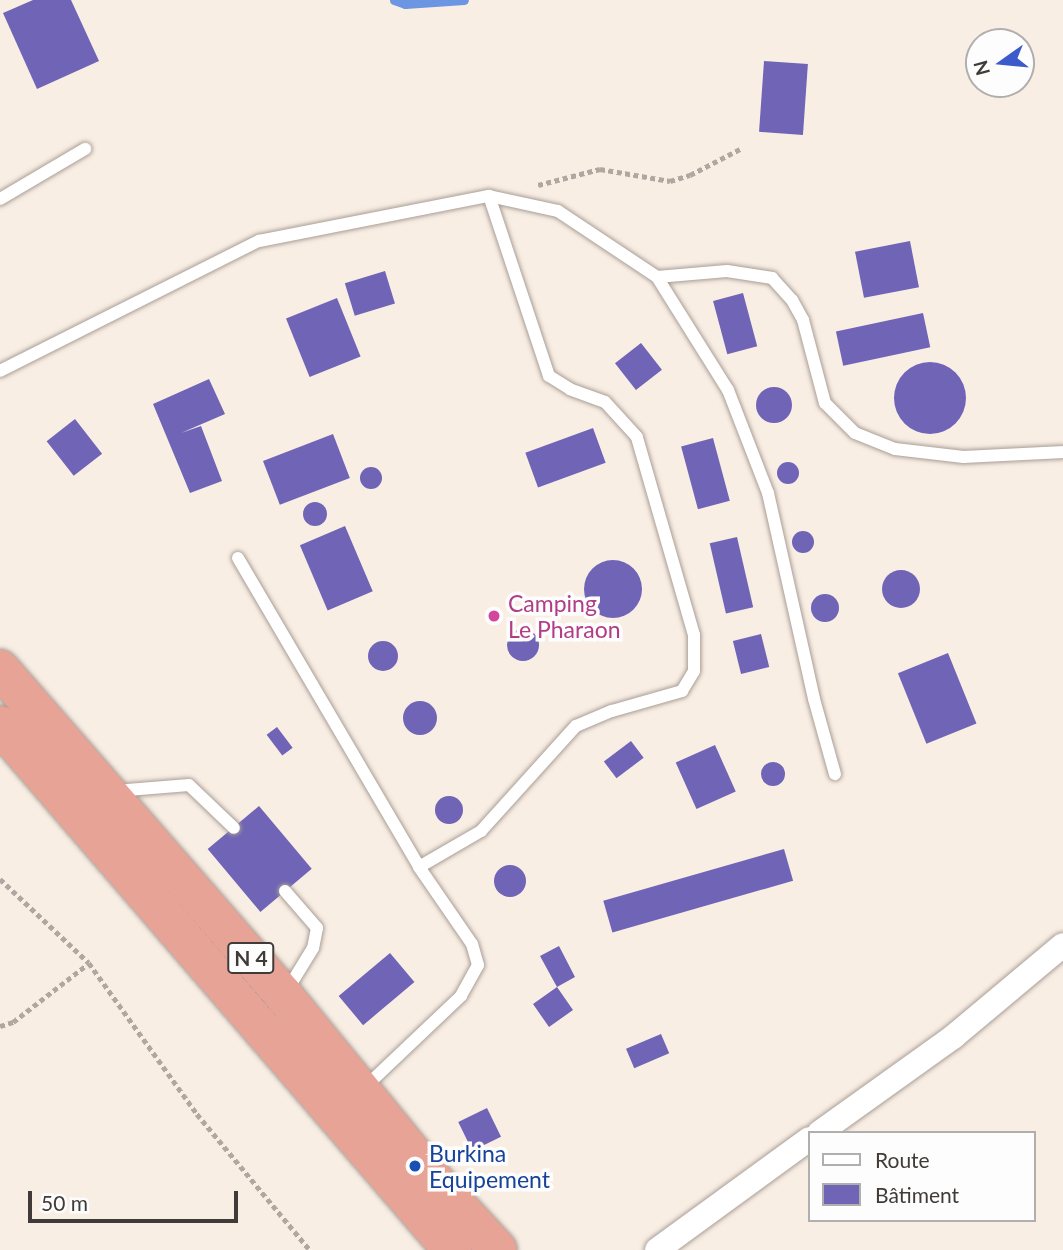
<!DOCTYPE html>
<html>
<head>
<meta charset="utf-8">
<style>
	body { margin:0 }
	#map { position:relative; width:1063px; height:1250px; overflow:hidden; background:#f9eee4; font-family:Lato,sans-serif }
	div>[style] { position:absolute }
	.stream>* { height:9px; margin:-4.5px; padding:0 4.5px; transform-origin:4.5px; border-radius:4.5px; background:#6c95e2 }
	.building>* { inset:0; background:#6f64b6; transform-origin:0 0 }
	.round { border-radius:50% }
	.path>* { height:4.5px; margin-top:-2.25px; transform-origin:0; background:repeating-linear-gradient(90deg,#b0a8a0 0 5px,transparent 0 8.5px) }
	.roads { filter:drop-shadow(0 0 2px #a99e96) drop-shadow(0 0 2px #a99e96) }
	.service>* { height:12px; margin:-6px; padding:0 6px; transform-origin:6px; border-radius:6px; background:#fff }
	.minor>* { height:24px; margin:-12px; padding:0 12px; transform-origin:12px; border-radius:12px; background:#fff }
	.trunk>* { height:38px; margin:-19px; padding:0 19px; transform-origin:19px; border-radius:19px; background:#e6a396 }
	.dots>* { width:19px; height:19px; translate:-50% -50%; box-sizing:border-box; border:4px solid #fdfdfd; border-radius:50% }
	span { translate:-50% -50%; white-space:nowrap; text-align:center; line-height:1.15; -webkit-text-stroke:7px #fdfdfd; paint-order:stroke }
	.shield-label span { padding:2px 5px; background:#fdfdfd; border:2px solid; border-radius:5px; -webkit-text-stroke-width:0 }
	.shield-label { font-size:21px; color:#403b38; font-weight:700 }
	.hotel-label { font-size:23px; color:#b23c85 }
	.left { translate:0 -50%; text-align:left }
	.transit-label { font-size:23px; color:#164399 }
	.legend { position:absolute; left:808px; top:1131px; width:228px; height:91px; box-sizing:border-box; background:#fdfdfd; border:2px solid #b1afae; margin:0; padding:9px 12px; list-style:none; font-size:21px; color:#403b38 }
	.legend li { display:flex; align-items:center; gap:14px; height:35px }
	.legend b { width:35px; border:2px solid #b1afae }
	.north { position:absolute; left:965px; top:28px; width:70px; height:70px; box-sizing:border-box; background:#fdfdfd; border:2px solid #b1afae; border-radius:50%; rotate:255deg; font-size:19px; font-weight:700; line-height:28px; text-align:center; color:#403b38 }
	.north::after { content:''; display:block; margin:auto; width:24px; height:32px; background:#3c5acc; clip-path:polygon(50% 0,100% 100%,50% 72%,0 100%) }
	.scale { position:absolute; left:28px; top:1191px; width:210px; height:32px; box-sizing:border-box; border:4px solid #403b38; border-top:0; padding-left:9px; font-size:21px; line-height:24px; white-space:nowrap; color:#403b38; -webkit-text-stroke:5px #fdfdfd; paint-order:stroke }
</style>
</head>
<body>
<div id="map">
	<div class="stream">
		<div style="left:394px;top:0;width:12px;rotate:20deg"></div>
		<div style="left:405px;top:4px;width:59px;rotate:-3.9deg"></div>
	</div>
	<div class="building">
		<div style="clip-path:polygon(33px 0,71px 0,99px 61px,37px 89px,3px 13px)"></div>
		<div style="left:764px;top:61px;width:44px;height:71px;rotate:4deg"></div>
		<div style="left:910px;top:241px;width:47px;height:56px;rotate:79deg"></div>
		<div style="left:385px;top:271px;width:34px;height:42px;rotate:73deg"></div>
		<div style="left:743px;top:293px;width:55px;height:31px;rotate:75deg"></div>
		<div style="left:337px;top:298px;width:63px;height:55px;rotate:68deg"></div>
		<div style="left:923px;top:313px;width:35px;height:89px;rotate:78deg"></div>
		<div style="left:641px;top:343px;width:34px;height:33px;rotate:52deg"></div>
		<div class="round" style="left:894px;top:362px;width:72px;height:72px"></div>
		<div style="clip-path:polygon(209px 379px,225px 414px,181px 433px,201px 426px,222px 481px,190px 493px,153px 404px)"></div>
		<div class="round" style="left:756px;top:387px;width:36px;height:36px"></div>
		<div style="left:75px;top:419px;width:44px;height:36px;rotate:52deg"></div>
		<div style="left:593px;top:428px;width:37px;height:72px;rotate:70deg"></div>
		<div style="left:333px;top:434px;width:47px;height:75px;rotate:69deg"></div>
		<div style="left:713px;top:438px;width:65px;height:33px;rotate:75deg"></div>
		<div class="round" style="left:777px;top:462px;width:22px;height:22px"></div>
		<div class="round" style="left:360px;top:467px;width:22px;height:22px"></div>
		<div class="round" style="left:303px;top:502px;width:24px;height:24px"></div>
		<div style="left:345px;top:526px;width:71px;height:49px;rotate:67deg"></div>
		<div class="round" style="left:792px;top:531px;width:22px;height:22px"></div>
		<div style="left:737px;top:537px;width:72px;height:28px;rotate:77deg"></div>
		<div class="round" style="left:584px;top:560px;width:58px;height:58px"></div>
		<div class="round" style="left:882px;top:570px;width:38px;height:38px"></div>
		<div class="round" style="left:811px;top:594px;width:28px;height:28px"></div>
		<div class="round" style="left:507px;top:629px;width:32px;height:32px"></div>
		<div style="left:761px;top:634px;width:34px;height:29px;rotate:76deg"></div>
		<div class="round" style="left:368px;top:641px;width:30px;height:30px"></div>
		<div style="left:948px;top:653px;width:76px;height:54px;rotate:68deg"></div>
		<div class="round" style="left:403px;top:701px;width:34px;height:34px"></div>
		<div style="left:277px;top:727px;width:26px;height:13px;rotate:53deg"></div>
		<div style="left:631px;top:741px;width:21px;height:34px;rotate:53deg"></div>
		<div style="left:715px;top:745px;width:51px;height:43px;rotate:66deg"></div>
		<div class="round" style="left:761px;top:762px;width:24px;height:24px"></div>
		<div class="round" style="left:435px;top:796px;width:28px;height:28px"></div>
		<div style="left:259px;top:806px;width:82px;height:67px;rotate:50deg"></div>
		<div style="left:784px;top:849px;width:33px;height:188px;rotate:74deg"></div>
		<div class="round" style="left:494px;top:865px;width:32px;height:32px"></div>
		<div style="clip-path:polygon(559px 946px,575px 977px,557px 987px,573px 1010px,549px 1027px,533px 1004px,557px 987px,540px 956px)"></div>
		<div style="left:390px;top:953px;width:38px;height:67px;rotate:50deg"></div>
		<div style="left:661px;top:1034px;width:21px;height:38px;rotate:67deg"></div>
		<div style="left:487px;top:1108px;width:32px;height:32px;rotate:64deg"></div>
	</div>
	<div class="path">
		<div style="left:538px;top:185px;width:64px;rotate:-14.5deg"></div>
		<div style="left:600px;top:169px;width:71px;rotate:9.7deg"></div>
		<div style="left:670px;top:181px;width:21px;rotate:-17deg"></div>
		<div style="left:690px;top:175px;width:59px;rotate:-27.4deg"></div>
		<div style="left:0;top:879px;width:122px;rotate:43.3deg"></div>
		<div style="left:89px;top:963px;width:186px;rotate:54.4deg"></div>
		<div style="left:197px;top:1114px;width:177px;rotate:50.3deg"></div>
		<div style="left:0;top:1026px;width:14px;rotate:-17deg"></div>
		<div style="left:13px;top:1022px;width:96px;rotate:-37.8deg"></div>
	</div>
	<div class="roads">
		<div class="service">
			<div style="left:0;top:199px;width:99px;rotate:-30.5deg"></div>
			<div style="left:657px;top:277px;width:70px;rotate:-4.9deg"></div>
			<div style="left:727px;top:271px;width:46px;rotate:8.8deg"></div>
			<div style="left:772px;top:278px;width:30px;rotate:48deg"></div>
			<div style="left:792px;top:300px;width:23px;rotate:61deg"></div>
			<div style="left:803px;top:320px;width:86px;rotate:75.2deg"></div>
			<div style="left:825px;top:403px;width:42px;rotate:45deg"></div>
			<div style="left:855px;top:433px;width:43px;rotate:21.8deg"></div>
			<div style="left:895px;top:449px;width:69px;rotate:6.6deg"></div>
			<div style="left:964px;top:457px;width:99px;rotate:-2.9deg"></div>
			<div style="left:0;top:371px;width:290px;rotate:-26.7deg"></div>
			<div style="left:259px;top:241px;width:234px;rotate:-11.1deg"></div>
			<div style="left:489px;top:196px;width:71px;rotate:12.3deg"></div>
			<div style="left:558px;top:211px;width:119px;rotate:33.7deg"></div>
			<div style="left:657px;top:277px;width:133px;rotate:57.9deg"></div>
			<div style="left:728px;top:390px;width:110px;rotate:68.8deg"></div>
			<div style="left:768px;top:493px;width:211px;rotate:77.4deg"></div>
			<div style="left:814px;top:699px;width:78px;rotate:74.4deg"></div>
			<div style="left:238px;top:558px;width:358px;rotate:59.6deg"></div>
			<div style="left:419px;top:867px;width:93px;rotate:55.5deg"></div>
			<div style="left:472px;top:944px;width:22px;rotate:74deg"></div>
			<div style="left:478px;top:965px;width:35px;rotate:119deg"></div>
			<div style="left:461px;top:996px;width:135px;rotate:136.5deg"></div>
			<div style="left:115px;top:791px;width:74px;rotate:-4.6deg"></div>
			<div style="left:189px;top:785px;width:62px;rotate:43.7deg"></div>
			<div style="left:419px;top:867px;width:72px;rotate:-30.1deg"></div>
			<div style="left:481px;top:831px;width:142px;rotate:-47.9deg"></div>
			<div style="left:576px;top:726px;width:39px;rotate:-23deg"></div>
			<div style="left:612px;top:711px;width:73px;rotate:-15.9deg"></div>
			<div style="left:682px;top:691px;width:23px;rotate:-59deg"></div>
			<div style="left:694px;top:671px;width:36px;rotate:-90deg"></div>
			<div style="left:694px;top:635px;width:206px;rotate:-106.1deg"></div>
			<div style="left:637px;top:437px;width:47px;rotate:-132.4deg"></div>
			<div style="left:605px;top:402px;width:37px;rotate:-160deg"></div>
			<div style="left:570px;top:389px;width:25px;rotate:-148deg"></div>
			<div style="left:549px;top:376px;width:190px;rotate:-108.4deg"></div>
			<div style="left:285px;top:891px;width:49px;rotate:49.1deg"></div>
			<div style="left:317px;top:928px;width:20px;rotate:101deg"></div>
			<div style="left:313px;top:948px;width:52px;rotate:121.5deg"></div>
		</div>
		<div class="minor">
			<div style="left:819px;top:1133px;width:165px;rotate:-35.6deg"></div>
			<div style="left:953px;top:1037px;width:143px;rotate:-39.9deg"></div>
			<div style="left:657px;top:1250px;width:188px;rotate:-36.1deg"></div>
		</div>
		<div class="trunk">
			<div style="left:0;top:669px;width:433px;rotate:49deg"></div>
			<div style="left:284px;top:996px;width:244px;rotate:50.8deg"></div>
			<div style="left:438px;top:1185px;width:88px;rotate:47.3deg"></div>
			<div style="left:0;top:725px;width:693px;rotate:49.27deg"></div>
		</div>
	</div>
	<div class="dots">
		<div style="left:494px;top:616px;background:#d1479c"></div>
		<div style="left:415px;top:1166px;background:#1a4fb4"></div>
	</div>
	<div class="shield-label">
		<span style="left:251px;top:958px">N 4</span>
	</div>
	<div class="hotel-label">
		<span class="left" style="left:508px;top:616px">Camping<br>Le Pharaon</span>
	</div>
	<div class="transit-label">
		<span class="left" style="left:429px;top:1166px">Burkina<br>Equipement</span>
	</div>
	<ul class="legend">
	<li><b style="height:9px;background:#fff"></b>Route</li>
	<li><b style="height:19px;background:#6f64b6"></b>Bâtiment</li>
	</ul>
	<div class="north">N</div>
	<div class="scale">50 m</div>
</div>
</body>
</html>
